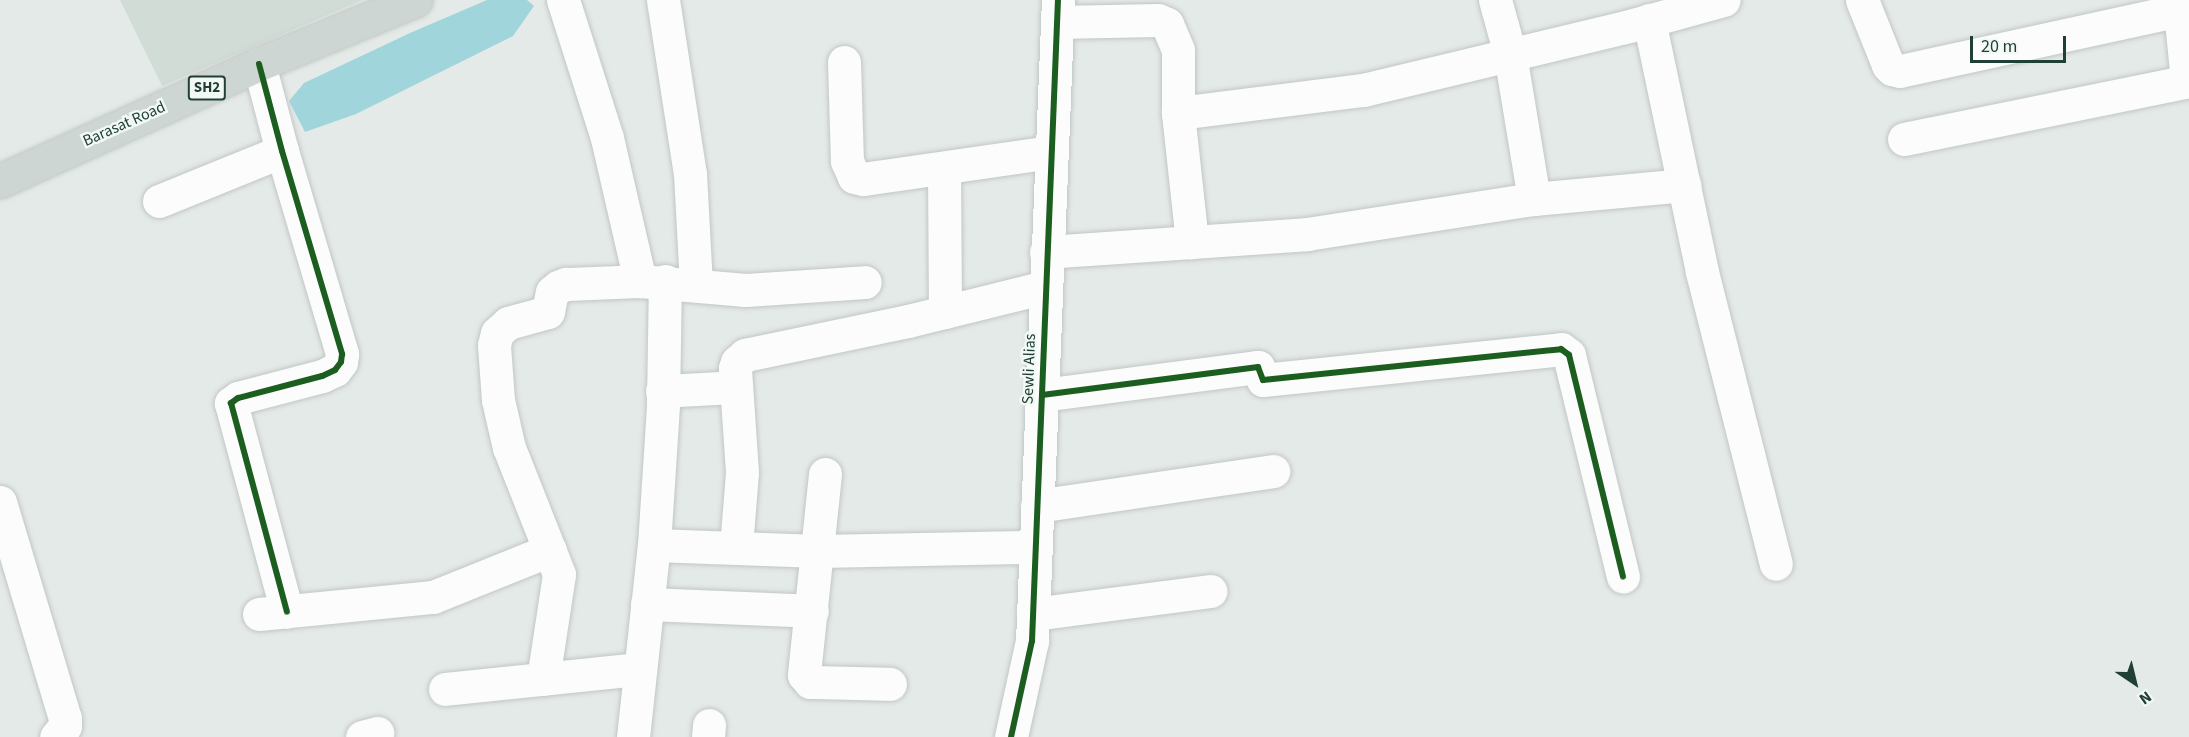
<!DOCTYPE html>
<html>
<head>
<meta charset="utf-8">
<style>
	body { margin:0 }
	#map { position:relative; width:2189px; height:737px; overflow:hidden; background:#e4eae7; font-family:"Source Sans 3",sans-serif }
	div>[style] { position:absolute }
	.built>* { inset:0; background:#d1dcd7 }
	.water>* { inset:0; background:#a1d5dc }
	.roads { filter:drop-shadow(0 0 2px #c1c7c4) drop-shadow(0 0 2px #c1c7c4) }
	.minor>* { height:33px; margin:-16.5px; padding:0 16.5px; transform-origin:16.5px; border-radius:16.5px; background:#fbfcfb }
	.major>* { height:33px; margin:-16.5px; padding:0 16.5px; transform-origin:16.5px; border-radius:16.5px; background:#cdd6d3 }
	.cycleway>* { height:6px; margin:-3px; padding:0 3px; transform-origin:3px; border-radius:3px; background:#1b5e20 }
	span { translate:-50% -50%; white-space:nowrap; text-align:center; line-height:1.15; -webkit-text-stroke:5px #f2f9f5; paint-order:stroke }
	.shield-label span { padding:2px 4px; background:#f2f9f5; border:2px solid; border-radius:4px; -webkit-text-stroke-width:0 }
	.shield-label { font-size:15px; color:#203f36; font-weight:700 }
	.street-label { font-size:16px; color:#203f36 }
	.north { position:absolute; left:2105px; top:653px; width:60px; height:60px; -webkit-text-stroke:4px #f2f9f5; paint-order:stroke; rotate:145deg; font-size:16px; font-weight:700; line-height:24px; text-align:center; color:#203f36 }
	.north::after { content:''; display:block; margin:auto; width:21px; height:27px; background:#203f36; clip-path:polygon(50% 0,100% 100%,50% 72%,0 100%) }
	.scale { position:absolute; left:1970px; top:36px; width:96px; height:27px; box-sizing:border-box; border:3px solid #203f36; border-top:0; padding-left:8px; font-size:18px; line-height:21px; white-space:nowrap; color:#203f36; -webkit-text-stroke:4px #f2f9f5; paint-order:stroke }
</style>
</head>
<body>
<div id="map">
	<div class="built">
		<div style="clip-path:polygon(120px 0,362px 0,162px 86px)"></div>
	</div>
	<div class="water">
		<div style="clip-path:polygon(487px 0,527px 0,534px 6px,513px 36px,356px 114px,305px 132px,289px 101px,304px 83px,410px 33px)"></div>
	</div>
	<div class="roads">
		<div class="minor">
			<div style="left:563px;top:0;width:145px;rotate:72.3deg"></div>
			<div style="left:607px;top:138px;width:147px;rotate:77deg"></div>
			<div style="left:640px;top:281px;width:106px;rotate:4.9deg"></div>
			<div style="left:746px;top:290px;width:119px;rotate:-3.8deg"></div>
			<div style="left:663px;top:0;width:176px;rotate:81.2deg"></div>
			<div style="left:690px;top:174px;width:111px;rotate:86.9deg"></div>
			<div style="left:1862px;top:0;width:70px;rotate:68.2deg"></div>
			<div style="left:1888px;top:65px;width:6px;rotate:45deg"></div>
			<div style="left:1892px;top:69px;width:8px;rotate:14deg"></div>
			<div style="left:1900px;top:71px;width:287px;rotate:-12.3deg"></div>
			<div style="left:2179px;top:0;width:82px;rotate:84.4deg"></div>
			<div style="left:1649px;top:20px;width:258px;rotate:78.1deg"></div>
			<div style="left:1702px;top:272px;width:301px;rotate:75.8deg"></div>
			<div style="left:1058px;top:22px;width:100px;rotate:-1.1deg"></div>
			<div style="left:1158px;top:20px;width:10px;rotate:24deg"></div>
			<div style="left:1167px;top:24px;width:28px;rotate:67deg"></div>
			<div style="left:1178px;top:50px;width:63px;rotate:90deg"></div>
			<div style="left:1178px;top:113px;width:130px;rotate:83.8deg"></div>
			<div style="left:844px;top:62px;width:99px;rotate:88.3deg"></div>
			<div style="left:847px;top:161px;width:17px;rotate:66deg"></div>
			<div style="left:854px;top:177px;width:9px;rotate:13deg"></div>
			<div style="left:863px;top:179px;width:190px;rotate:-8.2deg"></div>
			<div style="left:259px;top:64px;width:90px;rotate:75.2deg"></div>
			<div style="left:282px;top:151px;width:212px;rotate:73.5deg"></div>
			<div style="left:342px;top:354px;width:8px;rotate:97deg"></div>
			<div style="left:341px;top:362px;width:10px;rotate:127deg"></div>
			<div style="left:335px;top:370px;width:14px;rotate:155deg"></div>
			<div style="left:322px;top:376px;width:87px;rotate:165.3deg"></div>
			<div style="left:238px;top:398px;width:9px;rotate:144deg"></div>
			<div style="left:231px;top:403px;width:216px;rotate:75deg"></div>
			<div style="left:1178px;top:113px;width:186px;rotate:-7.1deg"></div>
			<div style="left:1363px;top:90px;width:278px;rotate:-13.5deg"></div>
			<div style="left:1633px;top:25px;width:94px;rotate:-15.4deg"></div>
			<div style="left:1904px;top:139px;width:291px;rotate:-11.5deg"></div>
			<div style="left:944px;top:168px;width:144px;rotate:89.6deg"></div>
			<div style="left:1534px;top:199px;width:151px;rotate:-5.3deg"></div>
			<div style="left:159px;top:201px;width:133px;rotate:-22.1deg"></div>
			<div style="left:1046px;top:252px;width:262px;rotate:-3.9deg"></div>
			<div style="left:1307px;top:234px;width:230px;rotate:-8.8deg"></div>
			<div style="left:1534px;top:199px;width:147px;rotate:-99.4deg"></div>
			<div style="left:1510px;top:54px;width:56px;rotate:-105.5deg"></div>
			<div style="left:662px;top:391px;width:74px;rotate:-3.1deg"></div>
			<div style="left:1042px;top:395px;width:218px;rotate:-7.4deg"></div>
			<div style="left:1258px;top:367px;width:14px;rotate:69deg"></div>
			<div style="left:1263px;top:380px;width:300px;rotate:-5.9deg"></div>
			<div style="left:1561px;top:349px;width:10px;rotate:37deg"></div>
			<div style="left:1569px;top:355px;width:228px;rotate:76.3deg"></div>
			<div style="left:825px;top:474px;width:202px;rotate:96deg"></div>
			<div style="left:804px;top:675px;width:9px;rotate:49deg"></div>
			<div style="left:810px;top:682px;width:80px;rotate:1.4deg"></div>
			<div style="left:0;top:502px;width:226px;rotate:73.3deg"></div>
			<div style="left:65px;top:718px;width:8px;rotate:90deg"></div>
			<div style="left:65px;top:726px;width:14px;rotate:129deg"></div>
			<div style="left:1037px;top:506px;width:239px;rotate:-8.4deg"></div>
			<div style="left:654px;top:545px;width:165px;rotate:2.1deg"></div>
			<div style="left:819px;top:551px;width:216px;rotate:-1.1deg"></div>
			<div style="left:736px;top:547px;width:75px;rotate:-85.4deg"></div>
			<div style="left:742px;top:472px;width:104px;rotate:-93.9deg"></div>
			<div style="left:735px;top:368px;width:6px;rotate:-72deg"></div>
			<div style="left:737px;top:362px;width:11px;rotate:-41deg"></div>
			<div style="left:745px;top:355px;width:167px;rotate:-11.8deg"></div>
			<div style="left:908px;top:321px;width:141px;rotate:-13.9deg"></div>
			<div style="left:647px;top:604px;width:165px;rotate:2.4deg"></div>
			<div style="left:259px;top:614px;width:175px;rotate:-5.6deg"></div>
			<div style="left:433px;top:597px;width:126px;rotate:-21.9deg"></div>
			<div style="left:1033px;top:614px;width:179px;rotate:-7.4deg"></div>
			<div style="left:543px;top:679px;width:106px;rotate:-81.3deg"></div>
			<div style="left:559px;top:574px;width:136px;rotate:-111.6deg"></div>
			<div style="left:509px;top:448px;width:49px;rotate:-102.9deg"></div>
			<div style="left:498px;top:400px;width:55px;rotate:-94.2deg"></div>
			<div style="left:494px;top:345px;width:12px;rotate:-76deg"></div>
			<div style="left:497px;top:333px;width:15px;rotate:-42deg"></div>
			<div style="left:508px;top:323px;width:41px;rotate:-15.4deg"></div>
			<div style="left:548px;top:312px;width:20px;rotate:-79deg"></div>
			<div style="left:552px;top:292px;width:8px;rotate:-40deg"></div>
			<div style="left:558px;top:287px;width:9px;rotate:-21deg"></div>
			<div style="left:566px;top:284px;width:74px;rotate:-2.3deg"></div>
			<div style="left:445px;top:689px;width:196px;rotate:-5.9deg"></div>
			<div style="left:362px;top:737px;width:16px;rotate:-15deg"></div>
			<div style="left:633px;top:737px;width:193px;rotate:-83.8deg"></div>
			<div style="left:654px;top:545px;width:141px;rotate:-86.3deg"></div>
			<div style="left:663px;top:404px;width:123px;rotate:-89.1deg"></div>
			<div style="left:708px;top:737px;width:12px;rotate:-85deg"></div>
			<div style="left:1011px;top:737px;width:98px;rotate:-77.7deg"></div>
			<div style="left:1032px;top:641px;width:642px;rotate:-87.68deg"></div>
		</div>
		<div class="major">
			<div style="left:0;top:181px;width:284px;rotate:-24.3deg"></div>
			<div style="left:259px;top:64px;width:169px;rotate:-22.3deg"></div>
		</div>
	</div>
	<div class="cycleway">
		<div style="left:259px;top:64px;width:90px;rotate:75.2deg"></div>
		<div style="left:282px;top:151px;width:212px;rotate:73.5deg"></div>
		<div style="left:342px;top:354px;width:8px;rotate:97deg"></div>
		<div style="left:341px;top:362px;width:10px;rotate:127deg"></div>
		<div style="left:335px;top:370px;width:14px;rotate:155deg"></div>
		<div style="left:322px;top:376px;width:87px;rotate:165.3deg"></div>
		<div style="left:238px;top:398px;width:9px;rotate:144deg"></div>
		<div style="left:231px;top:403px;width:216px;rotate:75deg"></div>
		<div style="left:1042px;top:395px;width:218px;rotate:-7.4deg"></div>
		<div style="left:1258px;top:367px;width:14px;rotate:69deg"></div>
		<div style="left:1263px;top:380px;width:300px;rotate:-5.9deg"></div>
		<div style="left:1561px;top:349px;width:10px;rotate:37deg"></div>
		<div style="left:1569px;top:355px;width:228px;rotate:76.3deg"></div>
		<div style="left:1011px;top:737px;width:98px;rotate:-77.7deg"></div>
		<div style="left:1032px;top:641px;width:642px;rotate:-87.68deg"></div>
	</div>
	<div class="shield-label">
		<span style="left:207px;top:88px">SH2</span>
	</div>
	<div class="street-label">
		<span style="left:124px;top:124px;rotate:-24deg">Barasat Road</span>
		<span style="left:1029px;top:369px;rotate:-88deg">Sewli Alias</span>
	</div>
	<div class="north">N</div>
	<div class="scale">20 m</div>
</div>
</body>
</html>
